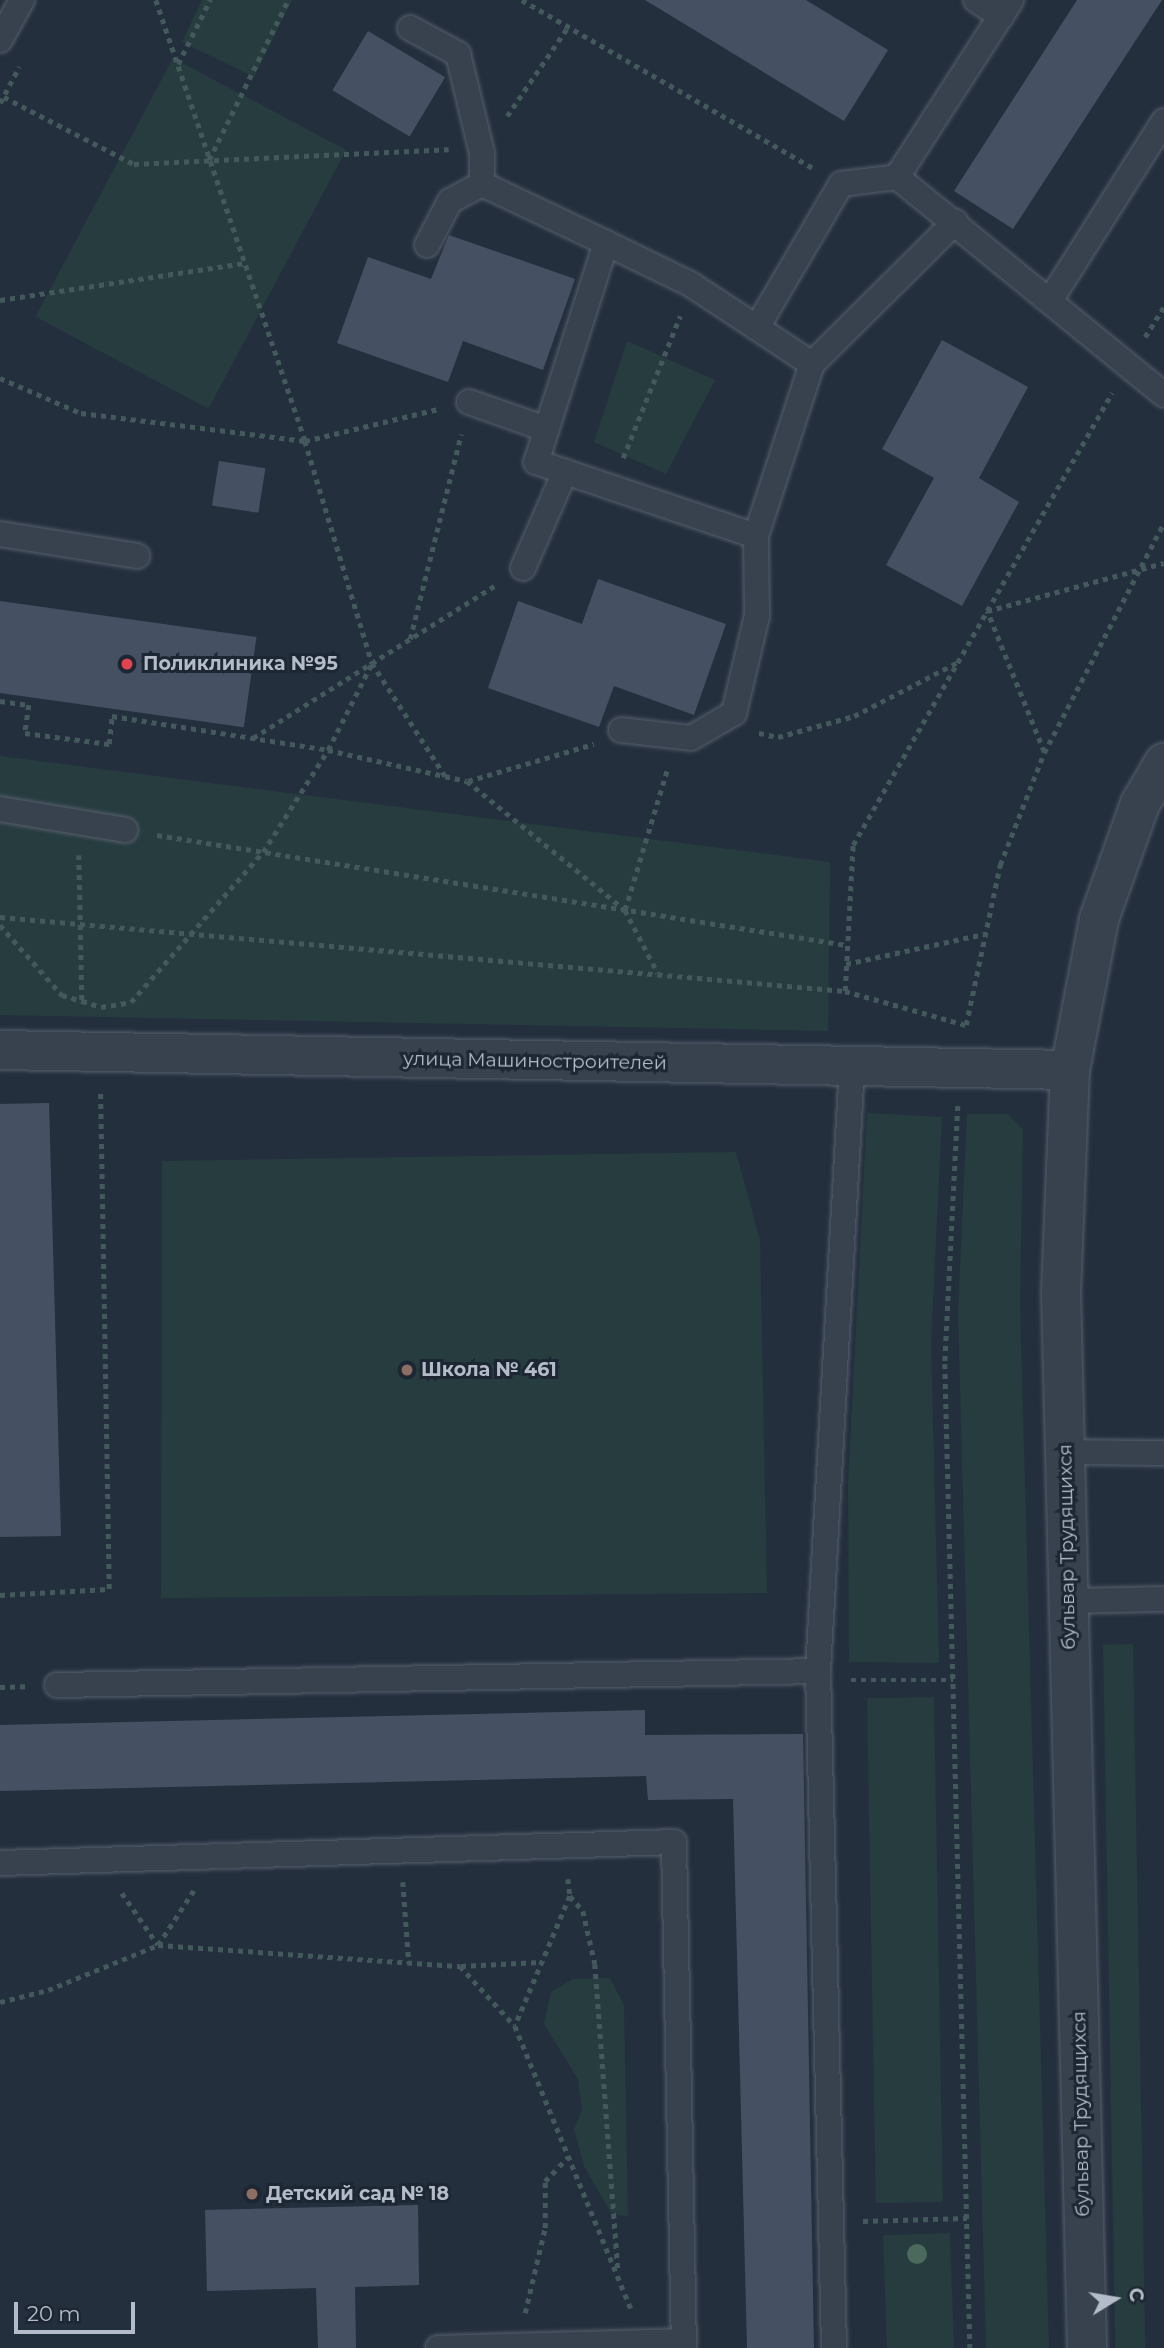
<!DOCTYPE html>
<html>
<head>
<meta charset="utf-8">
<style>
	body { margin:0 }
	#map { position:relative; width:1164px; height:2348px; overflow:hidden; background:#242f3e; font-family:Montserrat,sans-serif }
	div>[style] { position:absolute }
	.green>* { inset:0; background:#263c3f; transform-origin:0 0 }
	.building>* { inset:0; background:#455162; transform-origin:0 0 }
	.path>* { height:4.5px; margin-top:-2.25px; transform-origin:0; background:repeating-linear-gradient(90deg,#44595c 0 5px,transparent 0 10px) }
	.roads { filter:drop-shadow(0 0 2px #565f6c) drop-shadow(0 0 2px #565f6c) }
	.service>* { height:24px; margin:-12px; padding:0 12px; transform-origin:12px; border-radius:12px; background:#38414e }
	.minor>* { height:38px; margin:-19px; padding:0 19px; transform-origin:19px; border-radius:19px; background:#38414e }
	.trees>* { width:20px; height:20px; margin:-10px; border-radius:50%; background:#4b6a5d }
	.dots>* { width:19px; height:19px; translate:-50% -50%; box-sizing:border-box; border:4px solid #1d2633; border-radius:50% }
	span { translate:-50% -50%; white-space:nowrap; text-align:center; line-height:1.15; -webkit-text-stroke:6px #1d2633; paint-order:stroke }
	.poi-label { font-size:19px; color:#b4bcc9; font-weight:700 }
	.left { translate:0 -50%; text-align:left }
	.street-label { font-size:19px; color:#b4bcc9 }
	.north { position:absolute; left:1080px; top:2264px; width:70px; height:70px; -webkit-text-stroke:5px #1d2633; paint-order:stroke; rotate:79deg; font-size:19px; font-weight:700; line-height:28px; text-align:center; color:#b4bcc9 }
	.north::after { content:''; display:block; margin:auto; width:24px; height:32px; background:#b4bcc9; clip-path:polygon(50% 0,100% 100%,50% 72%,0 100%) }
	.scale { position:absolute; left:14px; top:2302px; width:121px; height:32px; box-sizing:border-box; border:4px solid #b4bcc9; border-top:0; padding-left:9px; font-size:21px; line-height:24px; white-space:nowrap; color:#b4bcc9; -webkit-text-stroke:5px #1d2633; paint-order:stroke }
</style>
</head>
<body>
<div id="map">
	<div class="green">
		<div style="clip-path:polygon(202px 0,292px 0,254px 77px,182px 42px)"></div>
		<div style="left:173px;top:58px;width:196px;height:293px;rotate:28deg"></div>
		<div style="clip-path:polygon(627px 341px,715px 380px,666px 474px,594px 442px)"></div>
		<div style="clip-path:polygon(0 756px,830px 862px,828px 1031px,0 1015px)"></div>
		<div style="clip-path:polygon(867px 1113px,942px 1117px,931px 1343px,939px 1663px,849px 1662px,848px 1481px)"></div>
		<div style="clip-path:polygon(967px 1114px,1008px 1114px,1023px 1129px,1020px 1305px,1049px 2348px,986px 2348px,958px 1312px)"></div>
		<div style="clip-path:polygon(736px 1152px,760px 1240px,767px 1593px,161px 1598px,162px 1161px)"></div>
		<div style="left:1133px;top:1644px;width:704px;height:30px;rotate:89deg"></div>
		<div style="left:934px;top:1697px;width:505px;height:67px;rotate:89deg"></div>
		<div style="clip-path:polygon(610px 1978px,624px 2005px,628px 2217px,611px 2213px,584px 2166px,574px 2129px,582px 2110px,578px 2079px,544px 2024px,551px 1992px,573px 1979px)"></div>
		<div style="left:950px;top:2233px;width:115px;height:67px;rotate:88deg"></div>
	</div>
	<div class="building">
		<div style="clip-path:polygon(645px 0,806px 0,888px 50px,844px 121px)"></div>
		<div style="clip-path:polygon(1077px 0,1162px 0,1013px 229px,954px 191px)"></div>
		<div style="left:368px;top:31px;width:90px;height:69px;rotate:31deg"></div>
		<div style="clip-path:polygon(449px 235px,575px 279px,543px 370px,463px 341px,448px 382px,337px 343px,368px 257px,431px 279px)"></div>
		<div style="clip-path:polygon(942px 340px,1028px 387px,979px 478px,1019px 502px,962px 606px,886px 565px,934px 478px,882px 449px)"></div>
		<div style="left:219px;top:461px;width:47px;height:45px;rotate:9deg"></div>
		<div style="clip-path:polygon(598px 579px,726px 624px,694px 715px,614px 686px,599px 727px,488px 688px,518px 601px,582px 624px)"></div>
		<div style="left:0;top:601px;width:259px;height:91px;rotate:8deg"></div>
		<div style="clip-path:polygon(49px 1103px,61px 1536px,0 1537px,0 1104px)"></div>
		<div style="clip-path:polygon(645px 1710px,645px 1735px,803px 1734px,814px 2348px,747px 2348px,733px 1799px,648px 1800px,646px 1776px,0 1791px,0 1725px)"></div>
		<div style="clip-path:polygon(418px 2205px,419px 2285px,355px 2287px,356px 2348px,318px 2348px,316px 2288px,207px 2291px,205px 2210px)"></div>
	</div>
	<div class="path">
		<div style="left:156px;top:0;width:465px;rotate:71.3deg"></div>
		<div style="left:305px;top:441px;width:232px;rotate:73.2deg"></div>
		<div style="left:372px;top:663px;width:135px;rotate:57.1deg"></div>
		<div style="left:522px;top:0;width:336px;rotate:30deg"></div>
		<div style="left:178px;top:64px;width:72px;rotate:-63.4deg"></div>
		<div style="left:4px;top:97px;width:146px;rotate:27.3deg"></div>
		<div style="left:134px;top:164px;width:315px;rotate:-2.7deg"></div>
		<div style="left:0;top:103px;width:41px;rotate:-62.2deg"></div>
		<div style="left:507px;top:116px;width:108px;rotate:-55.6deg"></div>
		<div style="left:209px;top:160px;width:178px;rotate:-63.7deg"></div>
		<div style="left:0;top:300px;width:248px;rotate:-8.6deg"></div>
		<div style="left:1145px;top:337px;width:36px;rotate:-58deg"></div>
		<div style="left:0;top:378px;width:88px;rotate:23.4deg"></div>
		<div style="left:81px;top:413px;width:226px;rotate:7.1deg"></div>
		<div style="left:305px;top:441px;width:137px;rotate:-13.5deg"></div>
		<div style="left:623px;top:458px;width:153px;rotate:-68.1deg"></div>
		<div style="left:410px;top:639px;width:211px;rotate:-76deg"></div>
		<div style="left:0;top:701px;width:29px;rotate:8deg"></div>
		<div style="left:29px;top:705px;width:28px;rotate:98deg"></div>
		<div style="left:25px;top:733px;width:85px;rotate:7.5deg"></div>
		<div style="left:109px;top:744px;width:28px;rotate:-84deg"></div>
		<div style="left:112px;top:716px;width:219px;rotate:8.9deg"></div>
		<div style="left:328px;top:750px;width:142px;rotate:12.6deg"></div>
		<div style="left:467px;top:781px;width:204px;rotate:39.2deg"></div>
		<div style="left:625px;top:910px;width:71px;rotate:62.4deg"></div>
		<div style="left:759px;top:733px;width:19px;rotate:12deg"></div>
		<div style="left:778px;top:737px;width:79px;rotate:-15.4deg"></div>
		<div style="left:854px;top:716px;width:117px;rotate:-27.4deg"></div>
		<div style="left:253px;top:738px;width:289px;rotate:-32.2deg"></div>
		<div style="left:1044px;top:752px;width:152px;rotate:-112deg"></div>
		<div style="left:987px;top:611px;width:183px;rotate:-15.2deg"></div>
		<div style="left:468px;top:781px;width:131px;rotate:-16.4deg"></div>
		<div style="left:157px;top:835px;width:698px;rotate:9.07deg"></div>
		<div style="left:79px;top:855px;width:146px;rotate:88.8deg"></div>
		<div style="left:82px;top:1001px;width:20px;rotate:18deg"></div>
		<div style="left:101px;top:1007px;width:30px;rotate:-9deg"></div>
		<div style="left:131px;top:1002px;width:200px;rotate:-48.7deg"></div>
		<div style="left:263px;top:852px;width:121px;rotate:-57.5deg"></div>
		<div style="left:328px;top:750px;width:97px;rotate:-63.2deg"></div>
		<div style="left:625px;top:910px;width:149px;rotate:-73.3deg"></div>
		<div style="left:0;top:917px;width:848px;rotate:5deg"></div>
		<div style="left:845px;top:991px;width:126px;rotate:15.7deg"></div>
		<div style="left:0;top:925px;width:94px;rotate:48.5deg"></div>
		<div style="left:62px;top:995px;width:21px;rotate:17deg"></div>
		<div style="left:846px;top:964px;width:141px;rotate:-12.3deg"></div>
		<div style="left:845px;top:991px;width:146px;rotate:-86.9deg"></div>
		<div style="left:853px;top:845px;width:521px;rotate:-60.19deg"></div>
		<div style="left:966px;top:1025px;width:164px;rotate:-78deg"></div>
		<div style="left:1000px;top:865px;width:120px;rotate:-68.6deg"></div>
		<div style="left:1044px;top:753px;width:260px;rotate:-62.5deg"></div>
		<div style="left:958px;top:1106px;width:258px;rotate:92.9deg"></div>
		<div style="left:945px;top:1364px;width:984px;rotate:88.54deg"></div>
		<div style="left:0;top:1595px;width:109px;rotate:-3.2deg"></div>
		<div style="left:109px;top:1589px;width:498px;rotate:-91deg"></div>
		<div style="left:851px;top:1680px;width:102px"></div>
		<div style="left:0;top:1687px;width:25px;rotate:-2deg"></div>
		<div style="left:568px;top:1879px;width:17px;rotate:83deg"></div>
		<div style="left:570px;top:1896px;width:141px;rotate:112.9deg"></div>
		<div style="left:515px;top:2026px;width:306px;rotate:67.7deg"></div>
		<div style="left:403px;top:1882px;width:81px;rotate:85.8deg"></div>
		<div style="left:122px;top:1893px;width:63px;rotate:55.3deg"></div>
		<div style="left:158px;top:1945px;width:303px;rotate:4deg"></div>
		<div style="left:460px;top:1966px;width:81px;rotate:47.5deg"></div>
		<div style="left:570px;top:1896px;width:20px;rotate:49deg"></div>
		<div style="left:583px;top:1911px;width:54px;rotate:77.2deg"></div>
		<div style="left:595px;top:1964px;width:309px;rotate:85.7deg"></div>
		<div style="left:461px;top:1966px;width:80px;rotate:-2.9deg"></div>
		<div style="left:0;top:2002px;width:49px;rotate:-14deg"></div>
		<div style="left:48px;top:1990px;width:119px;rotate:-22.2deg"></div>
		<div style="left:158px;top:1945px;width:66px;rotate:-56.8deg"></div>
		<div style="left:863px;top:2221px;width:104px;rotate:-1.7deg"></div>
		<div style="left:525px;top:2313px;width:87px;rotate:-76.8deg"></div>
		<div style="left:545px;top:2228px;width:47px;rotate:-90deg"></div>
		<div style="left:545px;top:2181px;width:33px;rotate:-46deg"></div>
	</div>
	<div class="roads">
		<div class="service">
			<div style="left:976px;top:0;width:30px;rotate:33deg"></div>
			<div style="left:410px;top:28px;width:55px;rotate:28.4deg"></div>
			<div style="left:458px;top:54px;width:102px;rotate:76.4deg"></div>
			<div style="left:482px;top:153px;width:31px;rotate:90deg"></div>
			<div style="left:0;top:40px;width:46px;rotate:-61.2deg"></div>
			<div style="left:897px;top:177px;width:211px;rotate:-57.2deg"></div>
			<div style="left:606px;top:243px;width:96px;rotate:26deg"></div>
			<div style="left:692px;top:285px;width:144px;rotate:33.4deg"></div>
			<div style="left:427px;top:245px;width:50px;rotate:-62.4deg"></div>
			<div style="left:450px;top:201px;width:36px;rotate:-28deg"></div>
			<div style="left:482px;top:184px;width:137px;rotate:25.4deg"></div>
			<div style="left:606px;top:243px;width:230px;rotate:107.7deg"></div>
			<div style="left:536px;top:462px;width:232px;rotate:18.6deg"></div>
			<div style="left:756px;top:536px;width:181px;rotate:-72deg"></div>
			<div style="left:812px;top:364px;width:202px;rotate:-44.8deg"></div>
			<div style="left:1051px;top:299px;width:211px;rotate:-57.6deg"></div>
			<div style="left:759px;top:324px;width:162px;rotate:-59.6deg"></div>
			<div style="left:841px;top:184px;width:56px;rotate:-7.1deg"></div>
			<div style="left:897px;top:177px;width:345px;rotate:39.2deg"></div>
			<div style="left:469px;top:402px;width:82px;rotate:19.3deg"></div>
			<div style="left:0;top:534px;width:139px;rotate:9.1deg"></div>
			<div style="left:523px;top:568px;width:105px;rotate:-66.4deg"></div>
			<div style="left:621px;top:730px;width:70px;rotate:6.5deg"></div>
			<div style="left:691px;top:738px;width:50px;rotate:-30.2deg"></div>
			<div style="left:734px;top:713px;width:100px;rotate:-76.7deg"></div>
			<div style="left:757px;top:616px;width:80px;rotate:-90.7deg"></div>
			<div style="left:0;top:809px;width:127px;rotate:9.5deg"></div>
			<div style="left:1065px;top:1452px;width:99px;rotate:0.6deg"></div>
			<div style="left:1068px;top:1601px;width:96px;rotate:-1.2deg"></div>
			<div style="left:57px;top:1685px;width:761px;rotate:-1.05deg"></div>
			<div style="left:0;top:1863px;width:674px;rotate:-1.78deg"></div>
			<div style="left:674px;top:1842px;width:506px;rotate:88.87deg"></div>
			<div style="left:438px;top:2348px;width:246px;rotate:-1.6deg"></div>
			<div style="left:834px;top:2348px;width:677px;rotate:-91.35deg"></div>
			<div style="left:818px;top:1671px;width:606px;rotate:-86.78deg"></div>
		</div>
		<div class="minor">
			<div style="left:0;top:1050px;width:1070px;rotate:1.07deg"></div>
			<div style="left:1087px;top:2348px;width:1055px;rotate:-91.41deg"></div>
			<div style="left:1061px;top:1293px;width:223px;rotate:-87.7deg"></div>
			<div style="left:1070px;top:1070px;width:154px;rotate:-79.1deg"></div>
			<div style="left:1099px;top:919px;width:122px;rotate:-70.4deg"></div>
			<div style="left:1140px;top:804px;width:48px;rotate:-59.7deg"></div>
		</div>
	</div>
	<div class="trees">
		<div style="left:917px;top:2254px"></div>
	</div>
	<div class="dots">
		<div style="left:127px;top:664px;background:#e0444e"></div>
		<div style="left:407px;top:1370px;background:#8d6e63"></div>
		<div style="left:252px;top:2194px;background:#8d6e63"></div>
	</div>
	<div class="poi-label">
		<span class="left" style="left:143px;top:664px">Поликлиника №95</span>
		<span class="left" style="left:421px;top:1370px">Школа № 461</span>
		<span class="left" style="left:266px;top:2194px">Детский сад № 18</span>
	</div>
	<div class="street-label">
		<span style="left:535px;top:1061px;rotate:1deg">улица Машиностроителей</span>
		<span style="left:1067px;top:1547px;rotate:-91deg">бульвар Трудящихся</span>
		<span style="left:1081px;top:2114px;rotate:-91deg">бульвар Трудящихся</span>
	</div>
	<div class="north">С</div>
	<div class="scale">20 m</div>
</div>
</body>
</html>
